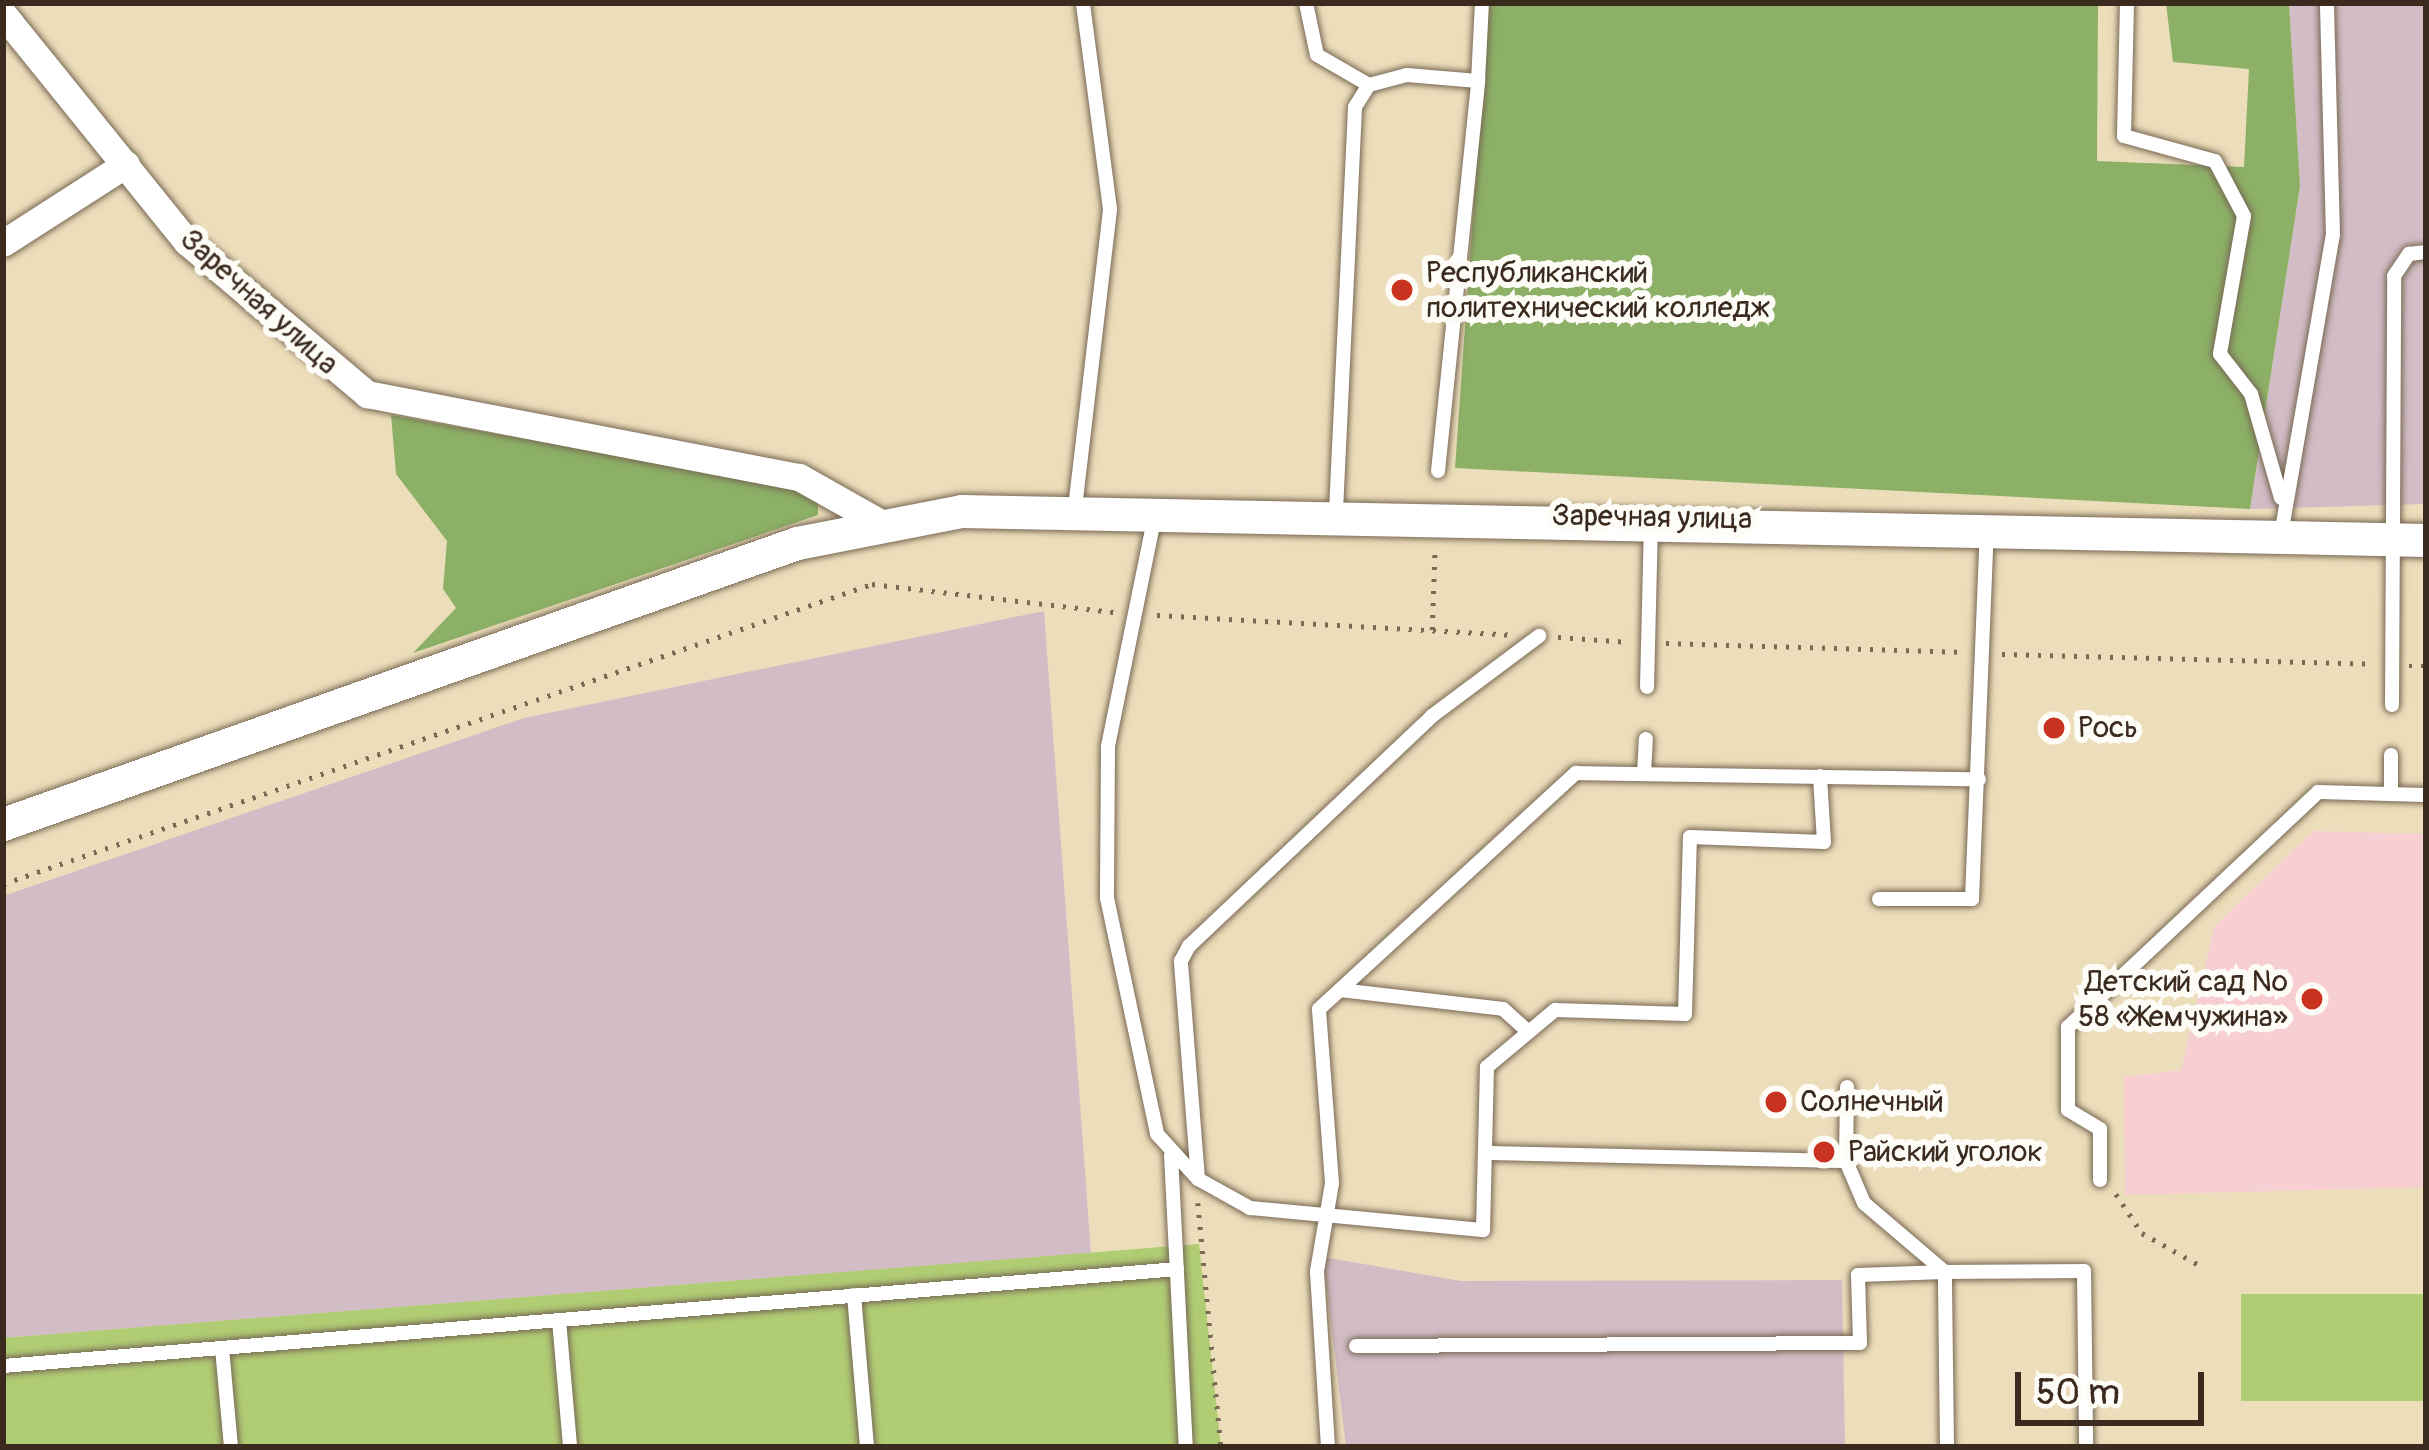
<!DOCTYPE html>
<html>
<head>
<meta charset="utf-8">
<style>
	body { margin:0 }
	#map { position:relative; width:2429px; height:1450px; overflow:hidden; background:#eddebb; font-family:Pangolin,sans-serif }
	div>[style] { position:absolute }
	.built>* { inset:0; background:#f7cfd2 }
	.industrial>* { inset:0; background:#d2bdc6 }
	.green>* { inset:0; background:#b1cd74; transform-origin:0 0 }
	.forest>* { inset:0; background:#8cb066 }
	.path>* { height:4.5px; margin-top:-2.25px; transform-origin:0; background:repeating-linear-gradient(90deg,#796955 0 3px,transparent 0 12px) }
	.roads { filter:drop-shadow(0 0 3px #796955) drop-shadow(0 0 3px #796955) }
	.service>* { height:14px; margin:-7px; padding:0 7px; transform-origin:7px; border-radius:7px; background:#fff }
	.minor>* { height:27px; margin:-13.5px; padding:0 13.5px; transform-origin:13.5px; border-radius:13.5px; background:#fff }
	.tertiary>* { height:33px; margin:-16.5px; padding:0 16.5px; transform-origin:16.5px; border-radius:16.5px; background:#fff }
	.dots>* { width:33px; height:33px; translate:-50% -50%; box-sizing:border-box; border:6px solid #fdfcf7; border-radius:50% }
	span { translate:-50% -50%; white-space:nowrap; text-align:center; line-height:1.15; -webkit-text-stroke:12px #fdfcf7; paint-order:stroke }
	.poi-label { font-size:30px; color:#3b2a1e }
	.left { translate:0 -50%; text-align:left }
	.right { translate:-100% -50%; text-align:right }
	.street-label { font-size:30px; color:#3b2a1e }
	.frame { position:absolute; inset:0; border:6px solid #3b2a1e; pointer-events:none }
	.scale { position:absolute; left:2015px; top:1372px; width:189px; height:54px; box-sizing:border-box; border:6px solid #3b2a1e; border-top:0; padding-left:15px; font-size:36px; line-height:42px; white-space:nowrap; color:#3b2a1e; -webkit-text-stroke:9px #fdfcf7; paint-order:stroke }
</style>
</head>
<body>
<div id="map">
	<div class="built">
		<div style="clip-path:polygon(2313px 831px,2426px 834px,2426px 1187px,2125px 1195px,2124px 1077px,2181px 1070px,2214px 927px)"></div>
	</div>
	<div class="industrial">
		<div style="clip-path:polygon(2289px 3px,2426px 3px,2426px 504px,2250px 509px,2300px 186px)"></div>
		<div style="clip-path:polygon(1044px 611px,1091px 1253px,3px 1338px,3px 896px,524px 718px)"></div>
		<div style="clip-path:polygon(1323px 1257px,1461px 1281px,1842px 1280px,1845px 1447px,1346px 1447px)"></div>
	</div>
	<div class="green">
		<div style="clip-path:polygon(1199px 1244px,1221px 1447px,3px 1447px,3px 1338px)"></div>
		<div style="left:2426px;top:1294px;width:107px;height:185px;rotate:90deg"></div>
	</div>
	<div class="forest">
		<div style="clip-path:polygon(1488px 3px,2098px 3px,2097px 161px,2244px 167px,2249px 69px,2173px 62px,2166px 3px,2289px 3px,2300px 186px,2250px 509px,1455px 468px)"></div>
		<div style="clip-path:polygon(391px 415px,797px 488px,818px 500px,818px 515px,413px 653px,456px 608px,443px 589px,447px 541px,396px 474px)"></div>
	</div>
	<div class="path">
		<div style="left:1157px;top:615px;width:355px;rotate:3.2deg"></div>
		<div style="left:1432px;top:630px;width:84px;rotate:-88deg"></div>
		<div style="left:1558px;top:637px;width:72px;rotate:4deg"></div>
		<div style="left:1666px;top:643px;width:300px;rotate:1.7deg"></div>
		<div style="left:2002px;top:654px;width:372px;rotate:1.5deg"></div>
		<div style="left:2409px;top:666px;width:17px"></div>
		<div style="left:3px;top:884px;width:919px;rotate:-19.05deg"></div>
		<div style="left:872px;top:584px;width:245px;rotate:6.6deg"></div>
		<div style="left:2116px;top:1194px;width:47px;rotate:56.3deg"></div>
		<div style="left:2142px;top:1233px;width:65px;rotate:29.3deg"></div>
		<div style="left:1198px;top:1203px;width:245px;rotate:84.6deg"></div>
	</div>
	<div class="roads">
		<div class="service">
			<div style="left:1306px;top:3px;width:53px;rotate:78.1deg"></div>
			<div style="left:1317px;top:55px;width:60px;rotate:30deg"></div>
			<div style="left:2127px;top:3px;width:133px;rotate:91.3deg"></div>
			<div style="left:2124px;top:136px;width:94px;rotate:15.4deg"></div>
			<div style="left:2215px;top:161px;width:62px;rotate:62.2deg"></div>
			<div style="left:2244px;top:216px;width:140px;rotate:99.9deg"></div>
			<div style="left:2220px;top:354px;width:51px;rotate:52.2deg"></div>
			<div style="left:2251px;top:394px;width:108px;rotate:73.9deg"></div>
			<div style="left:1438px;top:471px;width:392px;rotate:-84.1deg"></div>
			<div style="left:1075px;top:508px;width:301px;rotate:-83.3deg"></div>
			<div style="left:1110px;top:209px;width:208px;rotate:-97.5deg"></div>
			<div style="left:1336px;top:511px;width:404px;rotate:-87.3deg"></div>
			<div style="left:1355px;top:107px;width:26px;rotate:-58deg"></div>
			<div style="left:1369px;top:85px;width:39px;rotate:-15deg"></div>
			<div style="left:1407px;top:75px;width:71px;rotate:4.8deg"></div>
			<div style="left:1478px;top:81px;width:78px;rotate:-87.1deg"></div>
			<div style="left:1155px;top:515px;width:237px;rotate:101.5deg"></div>
			<div style="left:1108px;top:747px;width:151px;rotate:90.4deg"></div>
			<div style="left:1107px;top:898px;width:241px;rotate:78deg"></div>
			<div style="left:1157px;top:1134px;width:61px;rotate:47.7deg"></div>
			<div style="left:1198px;top:1179px;width:60px;rotate:29.1deg"></div>
			<div style="left:1250px;top:1208px;width:234px;rotate:5.4deg"></div>
			<div style="left:1483px;top:1230px;width:163px;rotate:-88.6deg"></div>
			<div style="left:1487px;top:1067px;width:89px;rotate:-40deg"></div>
			<div style="left:1555px;top:1010px;width:130px;rotate:1.8deg"></div>
			<div style="left:1685px;top:1014px;width:177px;rotate:-88.4deg"></div>
			<div style="left:1690px;top:837px;width:134px;rotate:2.1deg"></div>
			<div style="left:1824px;top:842px;width:66px;rotate:-93.5deg"></div>
			<div style="left:2281px;top:535px;width:304px;rotate:-80.2deg"></div>
			<div style="left:2333px;top:235px;width:232px;rotate:-91.5deg"></div>
			<div style="left:1647px;top:687px;width:163px;rotate:-88.6deg"></div>
			<div style="left:2392px;top:705px;width:429px;rotate:-89.7deg"></div>
			<div style="left:2394px;top:276px;width:27px;rotate:-56deg"></div>
			<div style="left:2409px;top:254px;width:17px;rotate:-7deg"></div>
			<div style="left:1644px;top:774px;width:35px;rotate:-87deg"></div>
			<div style="left:2391px;top:794px;width:39px;rotate:-90deg"></div>
			<div style="left:1879px;top:899px;width:93px"></div>
			<div style="left:1972px;top:899px;width:368px;rotate:-87.7deg"></div>
			<div style="left:1340px;top:990px;width:164px;rotate:6.6deg"></div>
			<div style="left:1503px;top:1009px;width:30px;rotate:42deg"></div>
			<div style="left:1486px;top:1153px;width:360px;rotate:1.3deg"></div>
			<div style="left:1846px;top:1161px;width:74px;rotate:-89.2deg"></div>
			<div style="left:1171px;top:1155px;width:292px;rotate:87.1deg"></div>
			<div style="left:1198px;top:1179px;width:219px;rotate:-94.5deg"></div>
			<div style="left:1181px;top:961px;width:17px;rotate:-62deg"></div>
			<div style="left:1189px;top:946px;width:335px;rotate:-43.4deg"></div>
			<div style="left:1432px;top:716px;width:134px;rotate:-36.8deg"></div>
			<div style="left:2100px;top:1180px;width:51px;rotate:-90deg"></div>
			<div style="left:2100px;top:1129px;width:37px;rotate:-149deg"></div>
			<div style="left:2068px;top:1110px;width:83px;rotate:-90deg"></div>
			<div style="left:2068px;top:1027px;width:343px;rotate:-43.2deg"></div>
			<div style="left:2318px;top:792px;width:108px;rotate:1.6deg"></div>
			<div style="left:854px;top:1295px;width:153px;rotate:85.1deg"></div>
			<div style="left:559px;top:1320px;width:127px;rotate:85deg"></div>
			<div style="left:1356px;top:1346px;width:504px;rotate:-0.34deg"></div>
			<div style="left:1860px;top:1343px;width:68px;rotate:-91.7deg"></div>
			<div style="left:1858px;top:1275px;width:87px;rotate:-2deg"></div>
			<div style="left:1945px;top:1272px;width:106px;rotate:-139.6deg"></div>
			<div style="left:1864px;top:1203px;width:46px;rotate:-113.2deg"></div>
			<div style="left:222px;top:1348px;width:99px;rotate:84.8deg"></div>
			<div style="left:3px;top:1366px;width:1178px;rotate:-4.72deg"></div>
			<div style="left:1328px;top:1447px;width:176px;rotate:-93.6deg"></div>
			<div style="left:1317px;top:1271px;width:89px;rotate:-80.3deg"></div>
			<div style="left:1332px;top:1183px;width:174px;rotate:-94.3deg"></div>
			<div style="left:1319px;top:1009px;width:349px;rotate:-42.6deg"></div>
			<div style="left:1576px;top:773px;width:403px;rotate:0.9deg"></div>
			<div style="left:1947px;top:1447px;width:175px;rotate:-90.7deg"></div>
			<div style="left:1945px;top:1272px;width:139px;rotate:-0.4deg"></div>
			<div style="left:2084px;top:1271px;width:176px;rotate:89.3deg"></div>
		</div>
		<div class="minor">
			<div style="left:3px;top:14px;width:293px;rotate:51.1deg"></div>
			<div style="left:187px;top:242px;width:236px;rotate:40.2deg"></div>
			<div style="left:367px;top:394px;width:440px;rotate:10.9deg"></div>
			<div style="left:799px;top:477px;width:92px;rotate:29.4deg"></div>
			<div style="left:3px;top:243px;width:146px;rotate:-32.7deg"></div>
		</div>
		<div class="tertiary">
			<div style="left:3px;top:824px;width:842px;rotate:-19.49deg"></div>
			<div style="left:797px;top:543px;width:167px;rotate:-11deg"></div>
			<div style="left:961px;top:511px;width:1465px;rotate:1.13deg"></div>
		</div>
	</div>
	<div class="dots">
		<div style="left:1402px;top:290px;background:#c8321e"></div>
		<div style="left:2054px;top:728px;background:#c8321e"></div>
		<div style="left:2312px;top:999px;background:#c8321e"></div>
		<div style="left:1776px;top:1102px;background:#c8321e"></div>
		<div style="left:1824px;top:1152px;background:#c8321e"></div>
	</div>
	<div class="poi-label">
		<span class="left" style="left:1426px;top:290px">Республиканский<br>политехнический колледж</span>
		<span class="left" style="left:2078px;top:728px">Рось</span>
		<span class="right" style="left:2288px;top:999px">Детский сад №<br>58 «Жемчужина»</span>
		<span class="left" style="left:1800px;top:1102px">Солнечный</span>
		<span class="left" style="left:1848px;top:1152px">Райский уголок</span>
	</div>
	<div class="street-label">
		<span style="left:259px;top:302px;rotate:42deg">Заречная улица</span>
		<span style="left:1652px;top:518px;rotate:1deg">Заречная улица</span>
	</div>
	<div class="frame"></div>
	<div class="scale">50 m</div>
</div>
</body>
</html>
